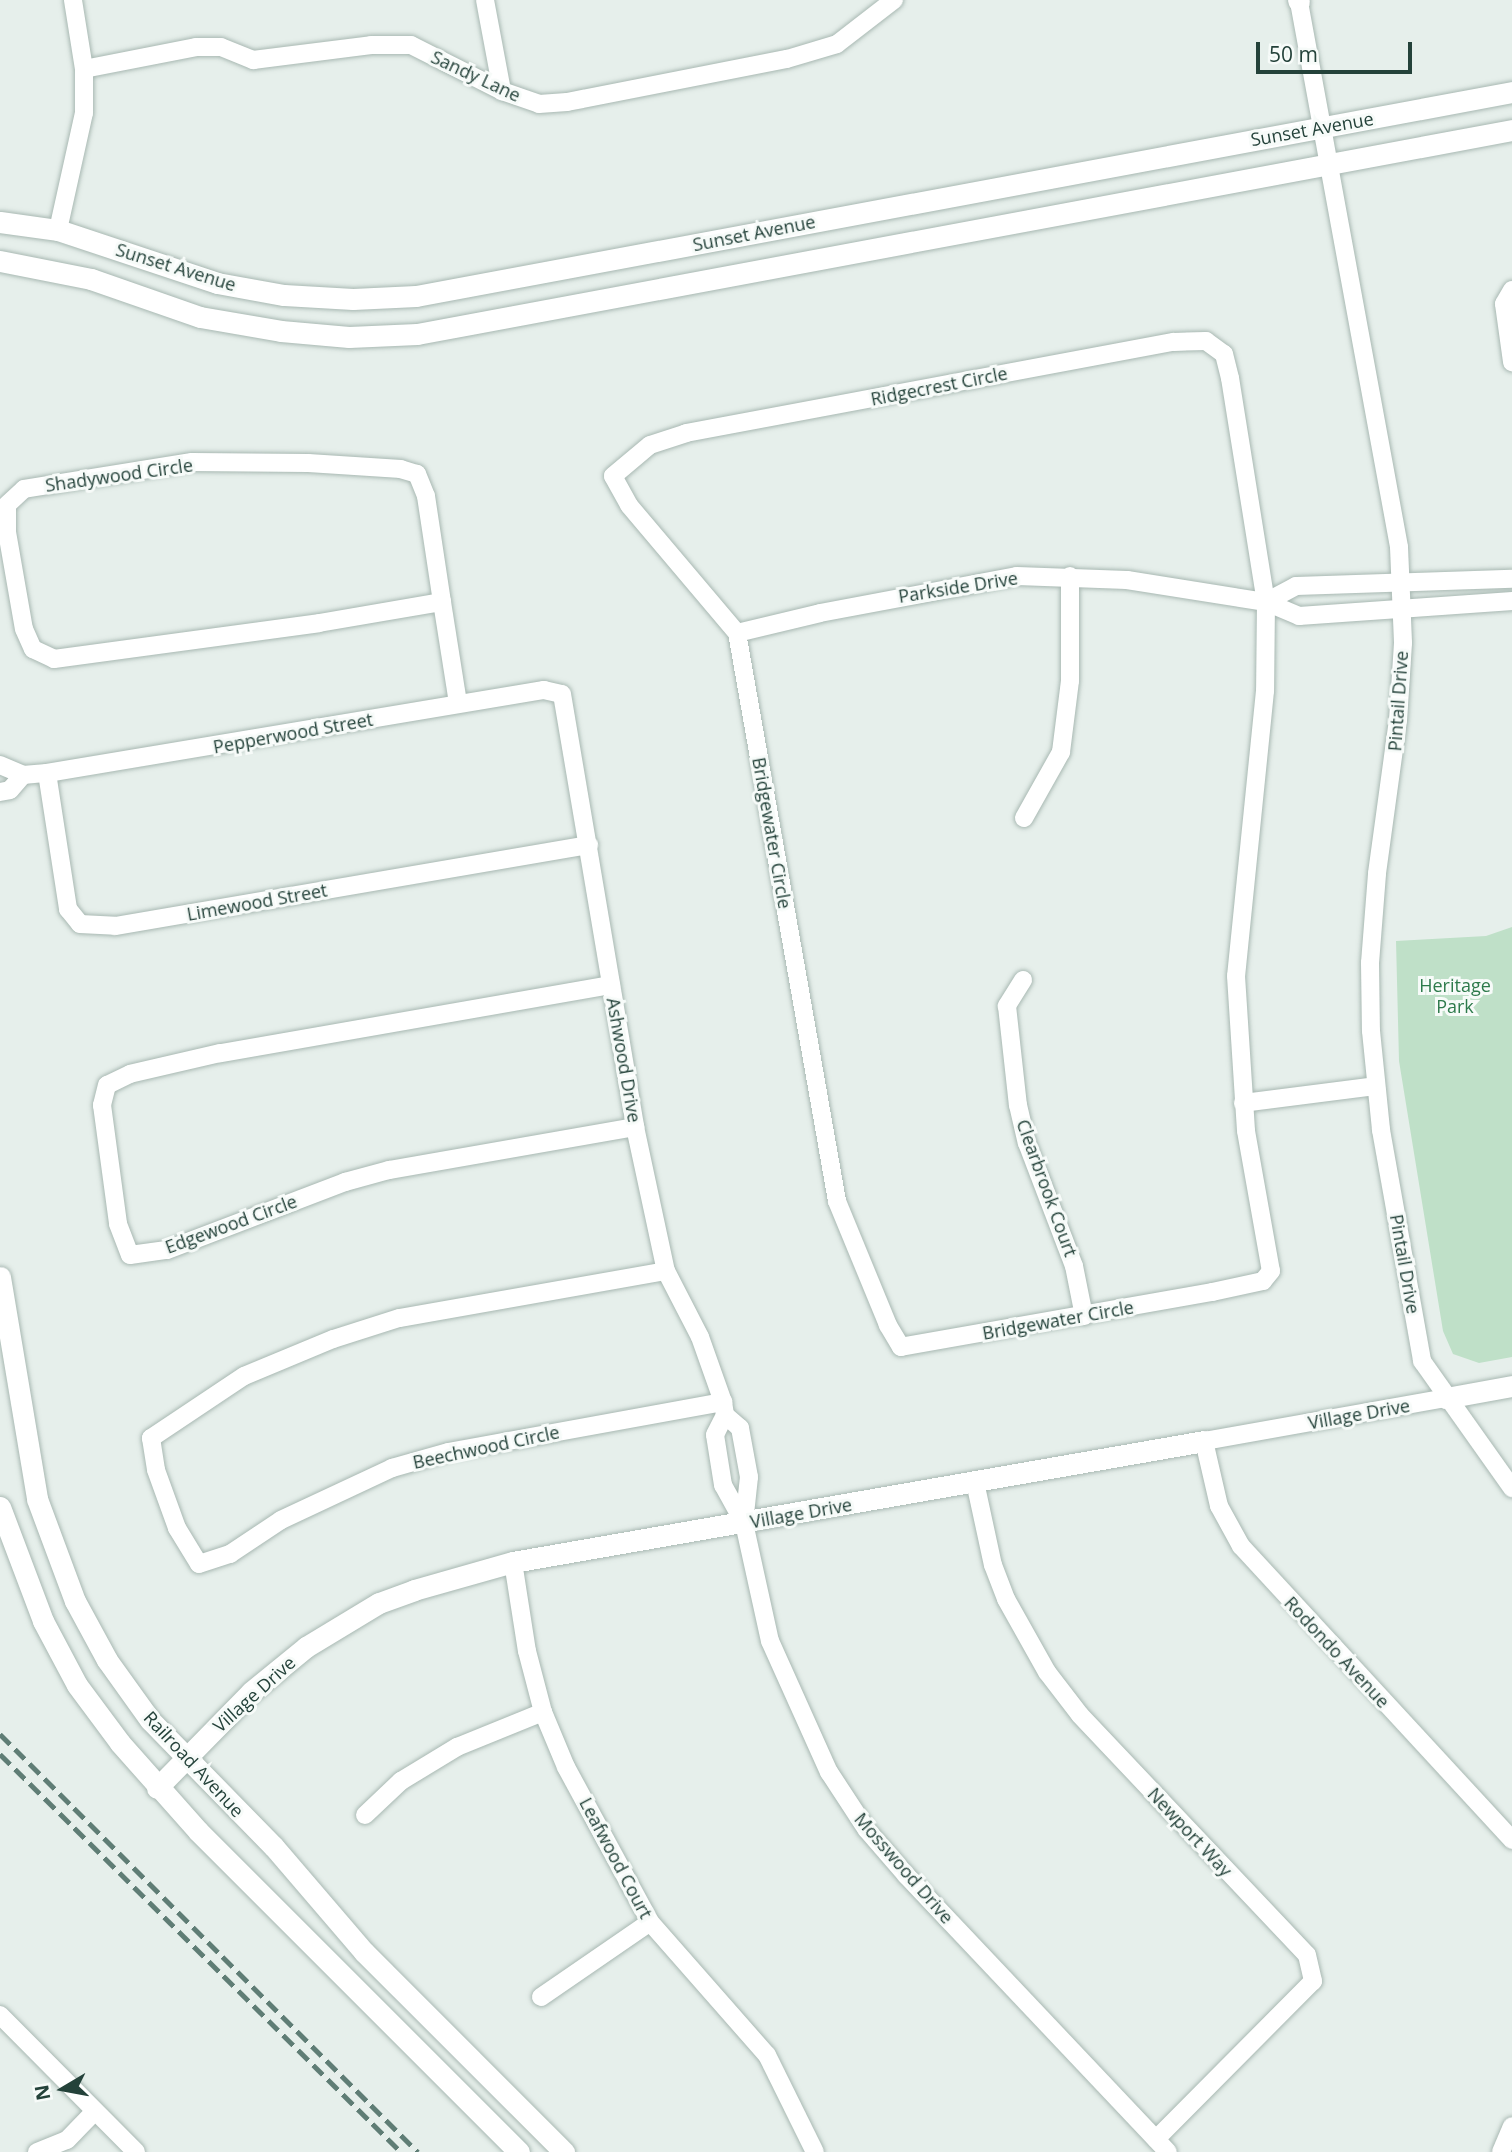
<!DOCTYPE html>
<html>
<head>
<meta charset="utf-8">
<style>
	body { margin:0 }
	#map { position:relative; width:1512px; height:2152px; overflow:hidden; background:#e6efeb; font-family:"Open Sans",sans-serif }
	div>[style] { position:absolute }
	.green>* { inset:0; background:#bfe0c8 }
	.roads { filter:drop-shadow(0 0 2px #a8b8b2) drop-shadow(0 0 2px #a8b8b2) }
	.minor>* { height:18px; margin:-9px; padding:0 9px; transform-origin:9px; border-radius:9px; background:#fff }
	.tertiary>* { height:21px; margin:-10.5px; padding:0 10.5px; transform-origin:10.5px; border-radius:10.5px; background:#fff }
	.secondary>* { height:21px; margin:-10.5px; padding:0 10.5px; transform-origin:10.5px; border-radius:10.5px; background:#fff }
	.rail>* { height:5px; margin-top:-2.5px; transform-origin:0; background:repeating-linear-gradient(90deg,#5f7d75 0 14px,transparent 0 21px) }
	span { translate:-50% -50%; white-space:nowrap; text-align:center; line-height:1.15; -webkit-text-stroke:6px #f7fbf9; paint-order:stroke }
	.street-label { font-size:18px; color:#24423a }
	.park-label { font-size:18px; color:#2d7a4b }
	.north { position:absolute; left:28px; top:2054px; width:70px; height:70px; -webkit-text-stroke:5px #f7fbf9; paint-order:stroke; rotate:260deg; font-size:19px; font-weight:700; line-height:28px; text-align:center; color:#24423a }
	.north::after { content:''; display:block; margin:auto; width:24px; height:32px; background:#24423a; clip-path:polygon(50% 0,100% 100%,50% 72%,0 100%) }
	.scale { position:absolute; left:1256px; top:42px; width:156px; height:32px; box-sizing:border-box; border:4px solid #24423a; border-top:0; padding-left:9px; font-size:21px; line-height:24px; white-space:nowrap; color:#24423a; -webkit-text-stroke:5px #f7fbf9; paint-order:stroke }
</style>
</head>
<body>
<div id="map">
	<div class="green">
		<div style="clip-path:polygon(1512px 927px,1512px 1357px,1479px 1363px,1453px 1354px,1443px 1331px,1399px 1061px,1396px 941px,1486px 936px)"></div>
	</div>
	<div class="roads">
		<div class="minor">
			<div style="left:485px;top:0;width:93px;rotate:79.4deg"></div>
			<div style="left:1299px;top:2px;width:554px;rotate:79.6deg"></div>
			<div style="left:1399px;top:547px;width:96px;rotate:87.6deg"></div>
			<div style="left:1403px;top:643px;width:77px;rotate:93.7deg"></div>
			<div style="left:1398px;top:720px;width:155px;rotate:97.8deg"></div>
			<div style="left:1377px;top:874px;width:89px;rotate:94.5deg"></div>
			<div style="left:1370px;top:963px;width:68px;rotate:89.2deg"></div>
			<div style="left:1371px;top:1031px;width:100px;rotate:84.2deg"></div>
			<div style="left:1381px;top:1130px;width:235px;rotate:79.9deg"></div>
			<div style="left:1422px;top:1361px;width:156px;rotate:54.7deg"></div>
			<div style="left:84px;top:69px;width:114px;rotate:-11.1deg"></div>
			<div style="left:196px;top:47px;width:25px"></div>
			<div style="left:221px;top:47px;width:35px;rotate:22deg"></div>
			<div style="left:253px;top:60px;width:119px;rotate:-7.2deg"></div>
			<div style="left:371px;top:45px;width:40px"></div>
			<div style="left:411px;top:45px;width:102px;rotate:26.8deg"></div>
			<div style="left:502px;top:91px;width:39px;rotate:19deg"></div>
			<div style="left:539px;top:104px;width:28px;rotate:-4deg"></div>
			<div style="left:567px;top:102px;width:224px;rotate:-11.1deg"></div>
			<div style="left:787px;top:59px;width:52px;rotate:-16.7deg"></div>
			<div style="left:837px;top:44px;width:72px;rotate:-37.7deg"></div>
			<div style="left:58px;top:230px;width:120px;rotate:-77.5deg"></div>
			<div style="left:84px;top:113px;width:44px;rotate:-90deg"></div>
			<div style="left:84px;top:69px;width:70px;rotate:-99.1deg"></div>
			<div style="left:1512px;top:290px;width:16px;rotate:120deg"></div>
			<div style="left:1504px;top:304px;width:59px;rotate:82.1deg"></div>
			<div style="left:1206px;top:341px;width:22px;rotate:36deg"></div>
			<div style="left:1224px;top:354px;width:25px;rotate:76deg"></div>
			<div style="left:1230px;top:378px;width:227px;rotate:80.9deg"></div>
			<div style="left:1266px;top:602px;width:89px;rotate:90.6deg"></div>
			<div style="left:1265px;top:691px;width:286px;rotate:95.8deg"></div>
			<div style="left:1236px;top:976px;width:155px;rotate:86.3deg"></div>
			<div style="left:1246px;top:1131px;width:142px;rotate:79.9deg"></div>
			<div style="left:1271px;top:1271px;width:13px;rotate:129deg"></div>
			<div style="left:1263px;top:1281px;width:52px;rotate:167.8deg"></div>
			<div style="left:1212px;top:1292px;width:316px;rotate:170deg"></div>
			<div style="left:901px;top:1347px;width:26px;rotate:-121deg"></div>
			<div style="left:888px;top:1325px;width:134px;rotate:-112.4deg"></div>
			<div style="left:837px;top:1201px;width:577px;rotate:-99.98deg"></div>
			<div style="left:737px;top:633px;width:167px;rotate:-130.2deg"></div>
			<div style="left:629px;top:505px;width:33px;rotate:-119deg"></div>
			<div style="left:613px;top:476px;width:48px;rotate:-40deg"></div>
			<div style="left:650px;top:445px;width:38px;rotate:-18deg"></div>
			<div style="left:686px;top:433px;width:496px;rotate:-10.6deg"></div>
			<div style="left:1174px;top:342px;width:32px;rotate:-2deg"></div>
			<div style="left:442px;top:602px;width:107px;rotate:-98.6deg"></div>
			<div style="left:426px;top:496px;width:24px;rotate:-112deg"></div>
			<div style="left:417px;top:474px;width:17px;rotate:-163deg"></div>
			<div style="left:401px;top:469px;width:93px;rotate:-176.3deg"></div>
			<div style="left:308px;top:463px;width:116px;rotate:-179.5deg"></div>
			<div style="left:192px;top:462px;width:170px;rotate:170.9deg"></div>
			<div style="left:24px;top:489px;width:23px;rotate:137deg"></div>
			<div style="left:7px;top:505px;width:27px;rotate:90deg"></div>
			<div style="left:7px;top:532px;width:98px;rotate:80.1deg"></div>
			<div style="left:24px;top:629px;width:22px;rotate:66deg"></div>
			<div style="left:33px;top:649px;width:23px;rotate:25deg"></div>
			<div style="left:54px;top:659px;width:267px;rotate:-7.7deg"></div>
			<div style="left:319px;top:623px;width:125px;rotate:-9.7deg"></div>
			<div style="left:442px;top:602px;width:102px;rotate:81deg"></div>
			<div style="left:1266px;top:602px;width:34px;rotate:-28deg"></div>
			<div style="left:1296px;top:586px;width:216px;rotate:-1.9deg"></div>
			<div style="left:737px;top:633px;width:85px;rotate:-13.5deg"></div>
			<div style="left:820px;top:613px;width:200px;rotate:-10.6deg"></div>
			<div style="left:1017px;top:576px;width:110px;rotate:2.1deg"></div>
			<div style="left:1127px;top:580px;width:141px;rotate:9deg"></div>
			<div style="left:1266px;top:602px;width:36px;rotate:23deg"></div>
			<div style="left:1299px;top:616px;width:214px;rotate:-4deg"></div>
			<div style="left:0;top:765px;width:25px;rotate:23deg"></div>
			<div style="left:23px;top:775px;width:24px;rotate:-5deg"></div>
			<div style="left:47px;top:773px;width:504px;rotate:-9.48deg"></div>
			<div style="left:544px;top:690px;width:18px;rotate:13deg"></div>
			<div style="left:562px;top:694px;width:439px;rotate:80.4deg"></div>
			<div style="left:635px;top:1127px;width:147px;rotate:77.9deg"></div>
			<div style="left:666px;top:1271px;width:74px;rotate:62.7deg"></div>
			<div style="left:700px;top:1337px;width:69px;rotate:70.5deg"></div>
			<div style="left:723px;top:1402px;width:13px;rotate:81deg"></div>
			<div style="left:725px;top:1415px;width:22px;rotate:117deg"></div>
			<div style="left:715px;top:1435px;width:51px;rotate:80.9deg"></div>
			<div style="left:723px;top:1485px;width:43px;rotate:61.1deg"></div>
			<div style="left:47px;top:773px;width:138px;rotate:81.2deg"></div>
			<div style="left:68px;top:909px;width:19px;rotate:51deg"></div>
			<div style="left:80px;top:924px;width:35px;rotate:3deg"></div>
			<div style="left:115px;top:926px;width:481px;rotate:-9.7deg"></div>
			<div style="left:0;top:792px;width:10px;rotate:-11deg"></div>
			<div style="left:10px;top:790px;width:20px;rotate:-49deg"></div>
			<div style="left:1024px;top:818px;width:76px;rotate:-60.7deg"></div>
			<div style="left:1061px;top:752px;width:72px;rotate:-82.8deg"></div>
			<div style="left:1070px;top:681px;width:105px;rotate:-90deg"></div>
			<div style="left:1023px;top:980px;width:31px;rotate:122deg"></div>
			<div style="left:1007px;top:1006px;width:100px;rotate:83.7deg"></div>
			<div style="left:1018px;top:1105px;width:39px;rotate:77deg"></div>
			<div style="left:1027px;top:1143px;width:132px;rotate:69.1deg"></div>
			<div style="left:1074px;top:1266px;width:51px;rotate:78.7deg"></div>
			<div style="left:611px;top:985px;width:397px;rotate:170.1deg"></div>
			<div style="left:220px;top:1053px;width:92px;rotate:166.9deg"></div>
			<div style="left:130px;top:1074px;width:25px;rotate:154deg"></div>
			<div style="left:107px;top:1085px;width:21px;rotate:104deg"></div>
			<div style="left:102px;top:1105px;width:120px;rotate:82.3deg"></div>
			<div style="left:118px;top:1224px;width:33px;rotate:69deg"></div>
			<div style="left:130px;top:1255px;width:37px;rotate:-8deg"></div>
			<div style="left:167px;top:1250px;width:191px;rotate:-20.9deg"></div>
			<div style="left:345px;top:1182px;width:46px;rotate:-15.3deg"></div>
			<div style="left:389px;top:1170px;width:250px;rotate:-9.9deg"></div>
			<div style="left:1243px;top:1103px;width:134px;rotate:-7.3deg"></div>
			<div style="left:666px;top:1271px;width:271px;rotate:170deg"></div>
			<div style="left:399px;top:1318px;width:69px;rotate:162.3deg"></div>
			<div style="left:333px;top:1339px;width:96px;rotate:157.4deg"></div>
			<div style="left:244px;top:1376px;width:112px;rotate:146.3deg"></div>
			<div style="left:151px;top:1438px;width:32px;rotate:81deg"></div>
			<div style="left:156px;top:1470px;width:62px;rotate:70.1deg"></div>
			<div style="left:177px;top:1528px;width:42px;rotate:58.6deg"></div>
			<div style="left:199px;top:1564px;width:33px;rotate:-18deg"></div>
			<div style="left:230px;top:1554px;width:61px;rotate:-33.7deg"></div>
			<div style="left:281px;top:1520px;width:123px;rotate:-25.1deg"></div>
			<div style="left:392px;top:1468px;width:58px;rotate:-15.9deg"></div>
			<div style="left:448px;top:1452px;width:280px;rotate:-10.3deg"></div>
			<div style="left:1446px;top:1398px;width:246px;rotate:169.9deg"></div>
			<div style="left:1204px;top:1441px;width:67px;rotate:77deg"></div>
			<div style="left:1219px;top:1506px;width:46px;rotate:61.2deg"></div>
			<div style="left:1241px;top:1546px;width:400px;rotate:47.3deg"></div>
			<div style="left:725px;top:1415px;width:20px;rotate:41deg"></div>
			<div style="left:740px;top:1428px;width:50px;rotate:79.6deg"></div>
			<div style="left:749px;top:1477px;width:46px;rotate:96.2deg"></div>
			<div style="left:744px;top:1523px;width:121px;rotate:77.6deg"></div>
			<div style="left:770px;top:1641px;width:144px;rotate:65.8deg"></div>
			<div style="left:829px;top:1772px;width:69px;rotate:56.8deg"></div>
			<div style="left:867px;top:1830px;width:60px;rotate:49.1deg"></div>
			<div style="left:906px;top:1875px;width:381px;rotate:46.6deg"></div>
			<div style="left:975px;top:1482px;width:85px;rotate:77.8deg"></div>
			<div style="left:993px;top:1565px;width:36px;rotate:69deg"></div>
			<div style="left:1006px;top:1599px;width:84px;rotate:60.7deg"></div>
			<div style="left:1047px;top:1672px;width:54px;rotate:52.5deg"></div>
			<div style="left:1080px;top:1715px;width:330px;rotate:46.6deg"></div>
			<div style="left:1307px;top:1955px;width:27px;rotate:77deg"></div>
			<div style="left:1313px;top:1981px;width:223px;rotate:134.8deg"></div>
			<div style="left:513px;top:1562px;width:90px;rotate:81.1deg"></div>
			<div style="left:527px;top:1651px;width:63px;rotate:75.3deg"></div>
			<div style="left:543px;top:1712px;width:60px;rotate:67.3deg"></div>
			<div style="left:566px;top:1767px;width:176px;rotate:61.5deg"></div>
			<div style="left:650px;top:1922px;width:177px;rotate:48.7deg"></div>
			<div style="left:767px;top:2055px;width:108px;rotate:63.7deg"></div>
			<div style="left:365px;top:1815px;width:50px;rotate:-43.4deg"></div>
			<div style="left:401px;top:1781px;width:66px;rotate:-31.3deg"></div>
			<div style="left:457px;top:1747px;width:93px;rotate:-22.1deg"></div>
			<div style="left:541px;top:1997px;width:132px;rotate:-34.5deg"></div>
			<div style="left:0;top:2015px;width:193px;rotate:45.2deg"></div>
			<div style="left:37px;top:2152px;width:32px;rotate:-22deg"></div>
			<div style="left:67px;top:2140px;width:40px;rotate:-46deg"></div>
			<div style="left:1501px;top:2152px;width:28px;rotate:-67deg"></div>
		</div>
		<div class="tertiary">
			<div style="left:1298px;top:0;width:2px;rotate:63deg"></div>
			<div style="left:0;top:1277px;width:225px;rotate:80.5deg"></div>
			<div style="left:37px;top:1499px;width:109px;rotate:69.6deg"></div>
			<div style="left:75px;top:1601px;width:67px;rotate:61.5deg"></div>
			<div style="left:107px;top:1660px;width:74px;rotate:54.4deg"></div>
			<div style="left:150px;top:1720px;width:177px;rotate:45.7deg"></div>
			<div style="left:274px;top:1847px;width:138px;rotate:49.4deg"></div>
			<div style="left:364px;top:1952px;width:283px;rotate:45deg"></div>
			<div style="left:1446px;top:1398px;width:67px;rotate:-10.3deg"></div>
			<div style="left:0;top:1507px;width:122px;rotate:69.3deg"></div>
			<div style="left:43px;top:1621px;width:72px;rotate:62deg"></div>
			<div style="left:77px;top:1685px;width:72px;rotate:53.4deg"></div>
			<div style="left:120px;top:1743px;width:118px;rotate:48.4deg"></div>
			<div style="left:198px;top:1831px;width:454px;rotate:45deg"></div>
			<div style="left:157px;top:1788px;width:134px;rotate:-45.6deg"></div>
			<div style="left:251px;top:1692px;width:71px;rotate:-39.3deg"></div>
			<div style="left:306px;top:1647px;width:85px;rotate:-31.1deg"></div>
			<div style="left:379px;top:1603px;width:37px;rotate:-20deg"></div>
			<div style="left:414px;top:1590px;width:103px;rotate:-15.8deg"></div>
			<div style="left:513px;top:1562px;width:702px;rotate:-9.93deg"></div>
		</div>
		<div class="secondary">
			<div style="left:0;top:222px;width:59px;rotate:7.9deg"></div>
			<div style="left:58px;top:230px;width:168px;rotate:18.4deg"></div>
			<div style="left:217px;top:283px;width:68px;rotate:10.2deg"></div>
			<div style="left:284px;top:295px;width:69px;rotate:3.3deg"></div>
			<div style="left:353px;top:299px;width:63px;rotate:-2.7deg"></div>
			<div style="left:416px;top:296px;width:1115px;rotate:-10.54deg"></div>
			<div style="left:0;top:261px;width:93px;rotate:11.2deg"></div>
			<div style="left:91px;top:279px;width:115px;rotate:19.2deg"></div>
			<div style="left:200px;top:317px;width:82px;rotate:9.8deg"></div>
			<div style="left:281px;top:331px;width:68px;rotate:5deg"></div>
			<div style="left:349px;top:337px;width:68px;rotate:-2.5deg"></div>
			<div style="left:417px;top:334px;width:1114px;rotate:-10.55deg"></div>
		</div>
	</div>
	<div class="rail">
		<div style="left:0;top:1734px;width:591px;rotate:45deg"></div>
		<div style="left:0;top:1754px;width:565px;rotate:44.78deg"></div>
	</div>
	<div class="street-label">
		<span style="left:476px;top:76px;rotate:25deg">Sandy Lane</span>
		<span style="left:1312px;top:129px;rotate:-10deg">Sunset Avenue</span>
		<span style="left:754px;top:233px;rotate:-11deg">Sunset Avenue</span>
		<span style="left:176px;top:267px;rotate:17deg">Sunset Avenue</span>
		<span style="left:939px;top:386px;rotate:-11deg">Ridgecrest Circle</span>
		<span style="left:119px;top:475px;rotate:-8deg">Shadywood Circle</span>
		<span style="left:958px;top:587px;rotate:-9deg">Parkside Drive</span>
		<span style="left:1398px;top:701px;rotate:-86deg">Pintail Drive</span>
		<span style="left:293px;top:733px;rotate:-10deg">Pepperwood Street</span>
		<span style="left:772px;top:833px;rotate:80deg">Bridgewater Circle</span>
		<span style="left:257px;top:902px;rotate:-10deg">Limewood Street</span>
		<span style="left:624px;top:1060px;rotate:80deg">Ashwood Drive</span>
		<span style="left:1047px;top:1188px;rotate:70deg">Clearbrook Court</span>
		<span style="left:231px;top:1224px;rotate:-20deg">Edgewood Circle</span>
		<span style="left:1405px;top:1264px;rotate:80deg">Pintail Drive</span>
		<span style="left:1058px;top:1320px;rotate:-10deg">Bridgewater Circle</span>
		<span style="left:1359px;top:1414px;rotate:-10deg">Village Drive</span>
		<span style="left:486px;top:1447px;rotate:-12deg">Beechwood Circle</span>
		<span style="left:801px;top:1513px;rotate:-10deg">Village Drive</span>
		<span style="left:1337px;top:1652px;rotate:47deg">Rodondo Avenue</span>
		<span style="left:254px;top:1694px;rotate:-42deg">Village Drive</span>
		<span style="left:194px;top:1764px;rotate:47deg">Railroad Avenue</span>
		<span style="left:1190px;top:1832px;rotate:47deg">Newport Way</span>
		<span style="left:616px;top:1858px;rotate:62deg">Leafwood Court</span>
		<span style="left:904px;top:1868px;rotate:49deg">Mosswood Drive</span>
	</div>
	<div class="park-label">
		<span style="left:1455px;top:996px">Heritage<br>Park</span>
	</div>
	<div class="north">N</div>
	<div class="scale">50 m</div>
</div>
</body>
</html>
